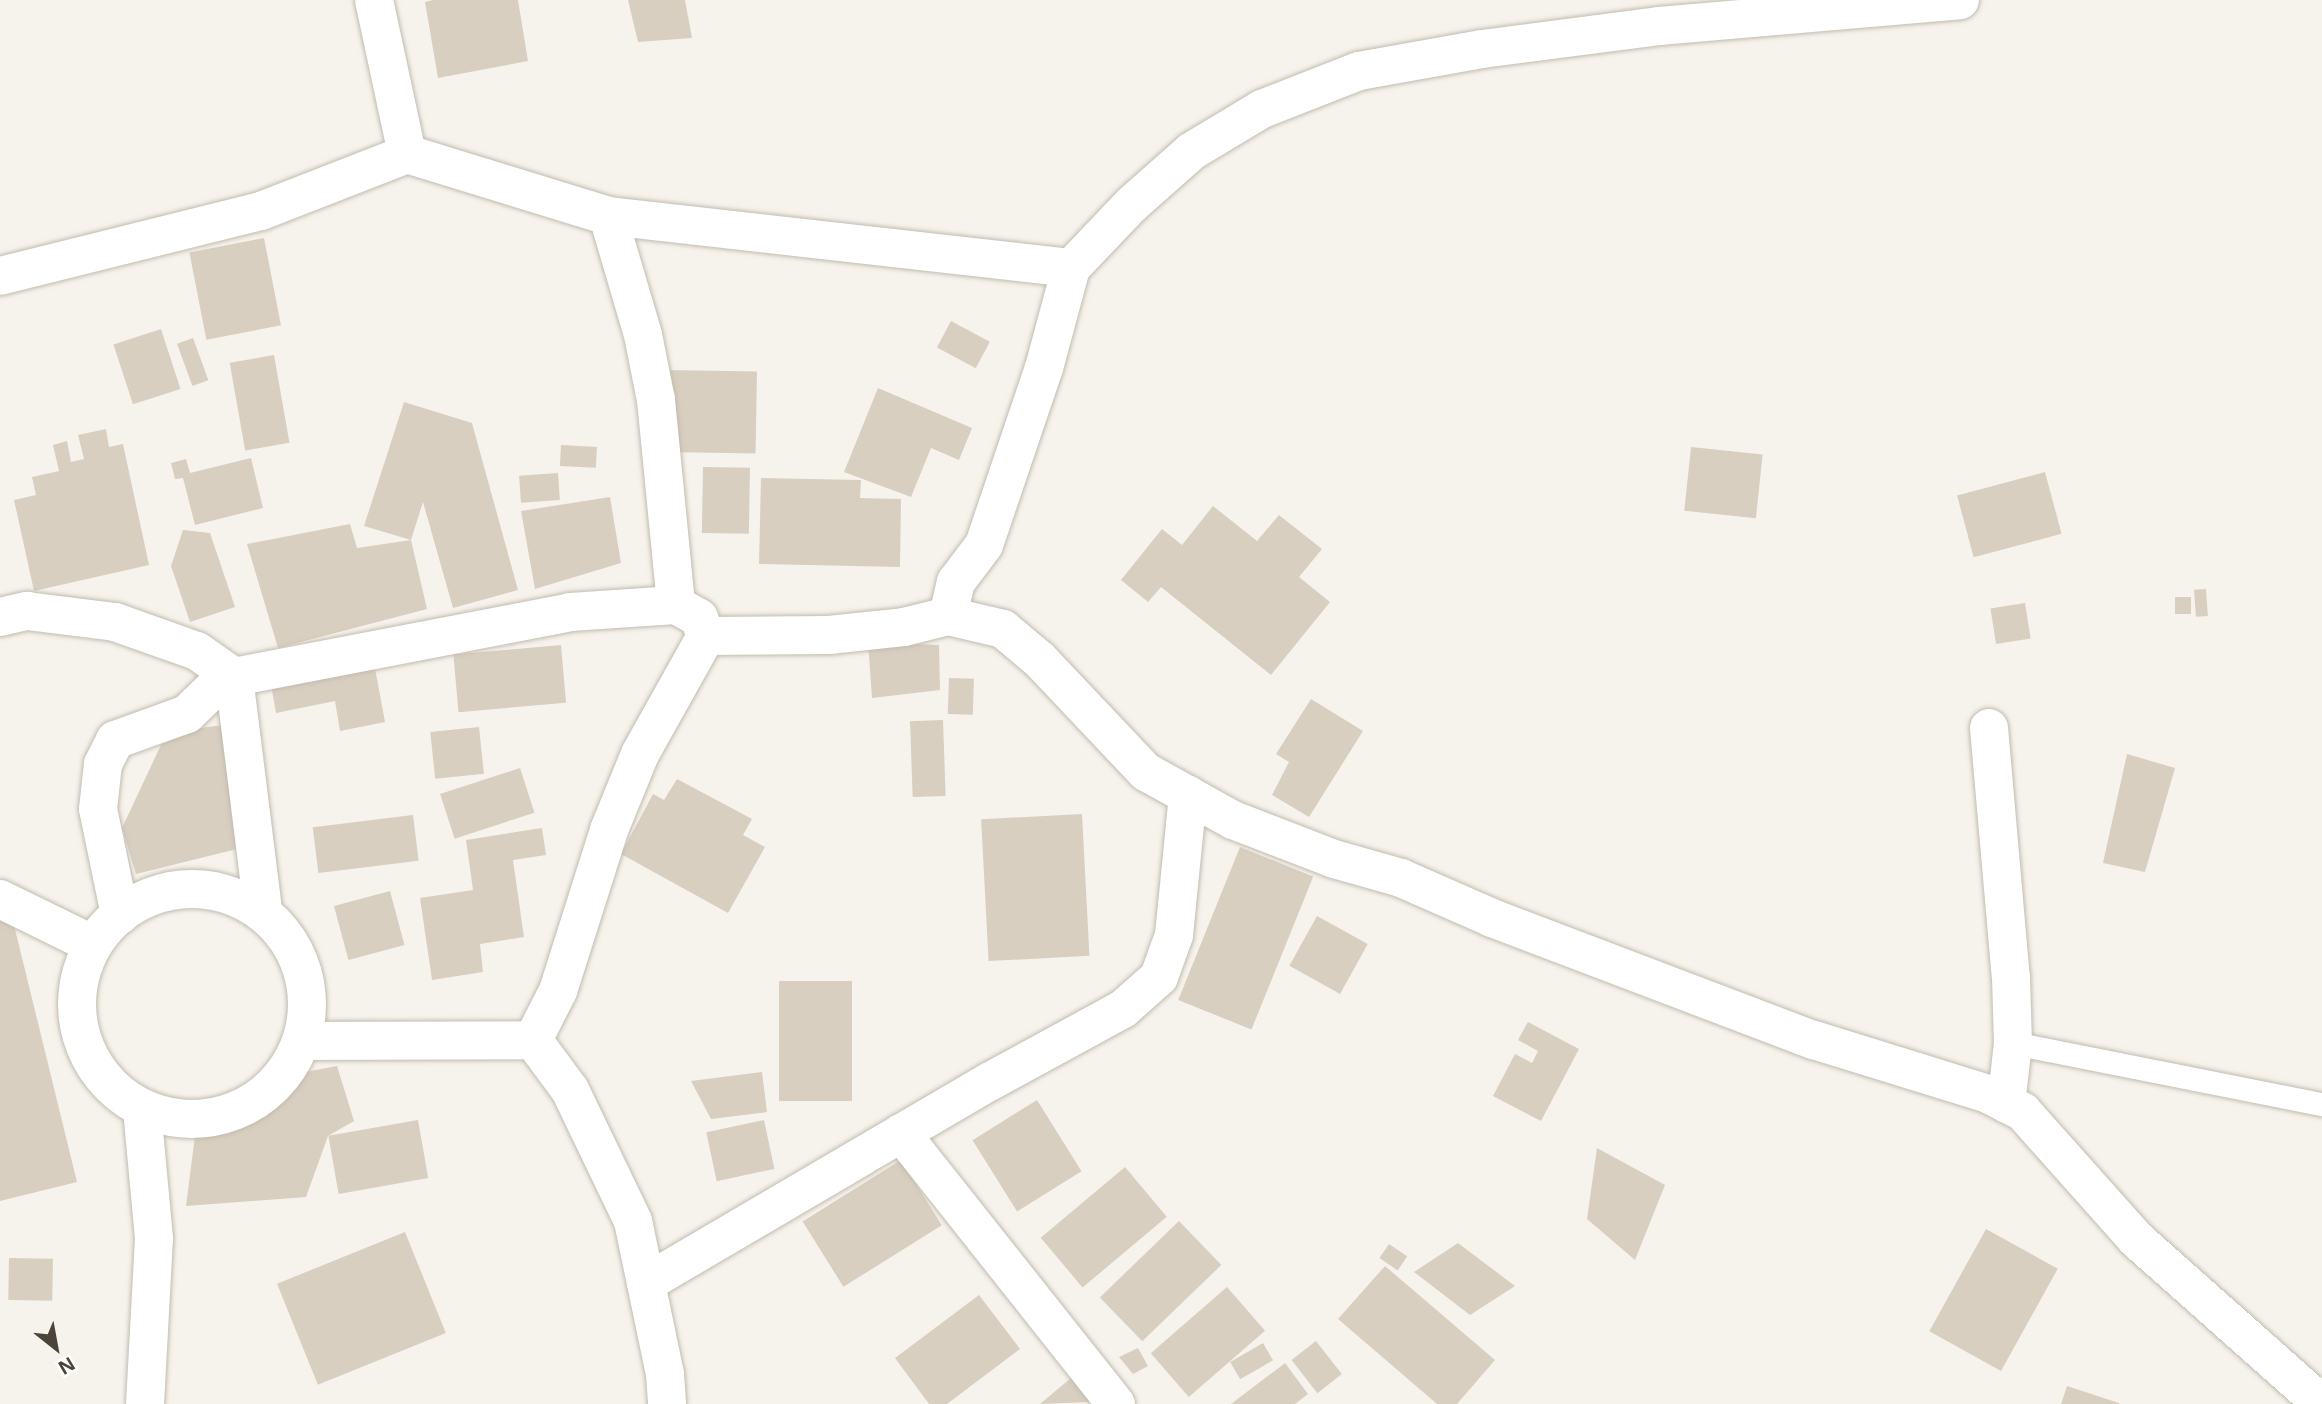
<!DOCTYPE html>
<html>
<head>
<meta charset="utf-8">
<style>
	body { margin:0 }
	#map { position:relative; width:2322px; height:1404px; overflow:hidden; background:#f6f3ec; font-family:"Open Sans",sans-serif }
	div>[style] { position:absolute }
	.building>* { inset:0; background:#d8cfc1; transform-origin:0 0 }
	.roads { filter:drop-shadow(0 0 2px #c2bbae) drop-shadow(0 0 2px #c2bbae) }
	.service>* { height:23px; margin:-11.5px; padding:0 11.5px; transform-origin:11.5px; border-radius:11.5px; background:#fff }
	.minor>* { height:38px; margin:-19px; padding:0 19px; transform-origin:19px; border-radius:19px; background:#fff }
	.minor>.ring { margin:-19px; padding:0; box-sizing:content-box; background:none; border:38px solid #fff; border-radius:50% }
	.tertiary>* { height:38px; margin:-19px; padding:0 19px; transform-origin:19px; border-radius:19px; background:#fff }
	span { translate:-50% -50%; white-space:nowrap; text-align:center; line-height:1.15; -webkit-text-stroke:6px #fff; paint-order:stroke }
	.north { position:absolute; left:21px; top:1313px; width:70px; height:70px; -webkit-text-stroke:5px #fff; paint-order:stroke; rotate:149deg; font-size:19px; font-weight:700; line-height:28px; text-align:center; color:#4b4439 }
	.north::after { content:''; display:block; margin:auto; width:24px; height:32px; background:#4b4439; clip-path:polygon(50% 0,100% 100%,50% 72%,0 100%) }
</style>
</head>
<body>
<div id="map">
	<div class="building">
		<div style="clip-path:polygon(433px 0,518px 0,528px 61px,438px 78px,425px 2px)"></div>
		<div style="clip-path:polygon(628px 0,685px 0,692px 38px,638px 42px)"></div>
		<div style="left:264px;top:238px;width:89px;height:76px;rotate:79deg"></div>
		<div style="left:951px;top:321px;width:44px;height:30px;rotate:28deg"></div>
		<div style="left:161px;top:329px;width:63px;height:50px;rotate:72deg"></div>
		<div style="left:193px;top:338px;width:45px;height:17px;rotate:70deg"></div>
		<div style="left:274px;top:355px;width:89px;height:45px;rotate:80deg"></div>
		<div style="left:666px;top:370px;width:91px;height:82px;rotate:1deg"></div>
		<div style="clip-path:polygon(878px 388px,972px 428px,959px 460px,931px 448px,911px 497px,844px 472px)"></div>
		<div style="clip-path:polygon(404px 402px,472px 423px,518px 590px,453px 608px,423px 502px,411px 540px,364px 526px)"></div>
		<div style="clip-path:polygon(106px 429px,109px 447px,123px 444px,149px 565px,34px 591px,14px 500px,36px 495px,32px 477px,59px 471px,53px 445px,67px 441px,71px 462px,84px 459px,78px 435px)"></div>
		<div style="left:561px;top:445px;width:36px;height:21px;rotate:3deg"></div>
		<div style="left:1691px;top:447px;width:72px;height:64px;rotate:6deg"></div>
		<div style="clip-path:polygon(251px 458px,263px 508px,195px 525px,183px 478px,175px 479px,171px 463px,186px 459px,190px 473px)"></div>
		<div style="left:703px;top:467px;width:47px;height:66px;rotate:1deg"></div>
		<div style="left:2045px;top:472px;width:64px;height:91px;rotate:75deg"></div>
		<div style="left:558px;top:473px;width:27px;height:39px;rotate:86deg"></div>
		<div style="clip-path:polygon(761px 478px,861px 480px,860px 498px,901px 499px,900px 567px,759px 564px)"></div>
		<div style="clip-path:polygon(610px 497px,621px 563px,535px 589px,521px 511px)"></div>
		<div style="clip-path:polygon(1213px 506px,1257px 541px,1279px 515px,1322px 549px,1299px 577px,1330px 602px,1271px 675px,1161px 587px,1148px 602px,1121px 580px,1162px 529px,1182px 545px)"></div>
		<div style="clip-path:polygon(350px 524px,357px 548px,411px 540px,427px 609px,278px 648px,247px 544px)"></div>
		<div style="clip-path:polygon(183px 530px,210px 533px,235px 607px,190px 622px,171px 566px)"></div>
		<div style="left:2206px;top:589px;width:27px;height:12px;rotate:86deg"></div>
		<div style="left:2175px;top:597px;width:16px;height:17px"></div>
		<div style="left:2025px;top:603px;width:36px;height:35px;rotate:81deg"></div>
		<div style="clip-path:polygon(868px 642px,939px 645px,940px 690px,872px 698px)"></div>
		<div style="left:561px;top:645px;width:58px;height:108px;rotate:85deg"></div>
		<div style="clip-path:polygon(372px 652px,385px 722px,340px 731px,335px 701px,276px 713px,269px 673px)"></div>
		<div style="left:949px;top:678px;width:25px;height:36px;rotate:2deg"></div>
		<div style="clip-path:polygon(1311px 699px,1363px 731px,1309px 817px,1272px 795px,1289px 762px,1276px 754px)"></div>
		<div style="left:943px;top:720px;width:76px;height:33px;rotate:88deg"></div>
		<div style="clip-path:polygon(224px 725px,237px 849px,136px 874px,122px 828px,167px 732px)"></div>
		<div style="left:479px;top:727px;width:47px;height:49px;rotate:84deg"></div>
		<div style="clip-path:polygon(2127px 754px,2175px 768px,2145px 872px,2103px 863px)"></div>
		<div style="left:520px;top:768px;width:47px;height:84px;rotate:72deg"></div>
		<div style="clip-path:polygon(677px 779px,752px 819px,743px 835px,765px 847px,728px 913px,621px 854px,653px 794px,664px 800px)"></div>
		<div style="left:1082px;top:814px;width:142px;height:101px;rotate:87deg"></div>
		<div style="left:413px;top:815px;width:46px;height:101px;rotate:83deg"></div>
		<div style="clip-path:polygon(542px 828px,546px 855px,513px 860px,524px 937px,480px 944px,483px 972px,432px 980px,420px 898px,473px 890px,466px 840px)"></div>
		<div style="left:1240px;top:847px;width:79px;height:165px;rotate:22deg"></div>
		<div style="left:390px;top:891px;width:56px;height:58px;rotate:75deg"></div>
		<div style="clip-path:polygon(0 912px,12px 917px,77px 1182px,0 1201px)"></div>
		<div style="left:1317px;top:916px;width:58px;height:57px;rotate:29deg"></div>
		<div style="left:779px;top:981px;width:73px;height:120px"></div>
		<div style="clip-path:polygon(1528px 1022px,1579px 1049px,1541px 1121px,1493px 1096px,1515px 1054px,1532px 1063px,1538px 1051px,1518px 1040px)"></div>
		<div style="clip-path:polygon(337px 1066px,354px 1121px,328px 1136px,306px 1197px,186px 1206px,196px 1128px,231px 1128px,266px 1107px,300px 1073px)"></div>
		<div style="clip-path:polygon(762px 1072px,767px 1112px,711px 1119px,691px 1081px)"></div>
		<div style="left:1037px;top:1100px;width:84px;height:76px;rotate:58deg"></div>
		<div style="left:418px;top:1120px;width:59px;height:91px;rotate:80deg"></div>
		<div style="left:764px;top:1120px;width:50px;height:59px;rotate:78deg"></div>
		<div style="clip-path:polygon(1597px 1148px,1665px 1185px,1635px 1260px,1587px 1219px)"></div>
		<div style="left:901px;top:1160px;width:77px;height:116px;rotate:58deg"></div>
		<div style="left:1125px;top:1167px;width:65px;height:110px;rotate:50deg"></div>
		<div style="left:1179px;top:1221px;width:61px;height:110px;rotate:46deg"></div>
		<div style="left:1986px;top:1229px;width:82px;height:117px;rotate:29deg"></div>
		<div style="left:405px;top:1232px;width:109px;height:138px;rotate:68deg"></div>
		<div style="clip-path:polygon(1458px 1243px,1515px 1286px,1470px 1315px,1414px 1272px)"></div>
		<div style="left:1389px;top:1244px;width:22px;height:17px;rotate:34deg"></div>
		<div style="left:9px;top:1258px;width:44px;height:42px;rotate:1deg"></div>
		<div style="clip-path:polygon(1385px 1266px,1495px 1360px,1457px 1404px,1437px 1404px,1338px 1319px)"></div>
		<div style="left:1227px;top:1287px;width:58px;height:101px;rotate:49deg"></div>
		<div style="clip-path:polygon(979px 1295px,1020px 1349px,947px 1404px,929px 1404px,895px 1358px)"></div>
		<div style="left:1316px;top:1341px;width:42px;height:31px;rotate:52deg"></div>
		<div style="left:1263px;top:1343px;width:20px;height:38px;rotate:60deg"></div>
		<div style="clip-path:polygon(1138px 1348px,1148px 1366px,1133px 1374px,1119px 1357px)"></div>
		<div style="clip-path:polygon(1285px 1363px,1308px 1394px,1295px 1404px,1231px 1404px)"></div>
		<div style="clip-path:polygon(1071px 1378px,1090px 1402px,1040px 1404px)"></div>
		<div style="clip-path:polygon(2067px 1386px,2119px 1403px,2119px 1404px,2061px 1404px)"></div>
	</div>
	<div class="roads">
		<div class="service">
			<div style="left:2013px;top:1043px;width:315px;rotate:11.2deg"></div>
		</div>
		<div class="minor">
			<div style="left:374px;top:0;width:157px;rotate:77.9deg"></div>
			<div style="left:608px;top:216px;width:124px;rotate:73.6deg"></div>
			<div style="left:643px;top:335px;width:66px;rotate:78.7deg"></div>
			<div style="left:656px;top:400px;width:206px;rotate:84.4deg"></div>
			<div style="left:0;top:276px;width:269px;rotate:-14deg"></div>
			<div style="left:261px;top:211px;width:157px;rotate:-21.3deg"></div>
			<div style="left:407px;top:154px;width:210px;rotate:17.1deg"></div>
			<div style="left:608px;top:216px;width:466px;rotate:6.4deg"></div>
			<div style="left:948px;top:616px;width:35px;rotate:-77deg"></div>
			<div style="left:956px;top:582px;width:46px;rotate:-52.9deg"></div>
			<div style="left:984px;top:545px;width:187px;rotate:-71.3deg"></div>
			<div style="left:1044px;top:368px;width:104px;rotate:-74.9deg"></div>
			<div style="left:1071px;top:268px;width:87px;rotate:-46.4deg"></div>
			<div style="left:1131px;top:205px;width:81px;rotate:-41.5deg"></div>
			<div style="left:1192px;top:151px;width:82px;rotate:-31deg"></div>
			<div style="left:1262px;top:109px;width:104px;rotate:-21.4deg"></div>
			<div style="left:1359px;top:71px;width:125px;rotate:-10.1deg"></div>
			<div style="left:1482px;top:49px;width:178px;rotate:-7.4deg"></div>
			<div style="left:1659px;top:26px;width:302px;rotate:-4.9deg"></div>
			<div style="left:0;top:617px;width:28px;rotate:-13deg"></div>
			<div style="left:27px;top:611px;width:89px;rotate:7.1deg"></div>
			<div style="left:115px;top:622px;width:87px;rotate:19.5deg"></div>
			<div style="left:197px;top:651px;width:45px;rotate:35.1deg"></div>
			<div style="left:234px;top:677px;width:235px;rotate:82.9deg"></div>
			<div style="left:1989px;top:728px;width:250px;rotate:85deg"></div>
			<div style="left:2011px;top:977px;width:66px;rotate:88.3deg"></div>
			<div style="left:2013px;top:1043px;width:61px;rotate:96.5deg"></div>
			<div class="ring" style="left:77px;top:889px;width:192px;height:192px"></div>
			<div style="left:0;top:899px;width:102px;rotate:26.1deg"></div>
			<div style="left:120px;top:915px;width:108px;rotate:-101.7deg"></div>
			<div style="left:98px;top:809px;width:45px;rotate:-83.7deg"></div>
			<div style="left:103px;top:764px;width:27px;rotate:-63deg"></div>
			<div style="left:115px;top:740px;width:77px;rotate:-19.9deg"></div>
			<div style="left:187px;top:714px;width:36px;rotate:-44deg"></div>
			<div style="left:213px;top:689px;width:24px;rotate:-30deg"></div>
			<div style="left:234px;top:677px;width:342px;rotate:-10.9deg"></div>
			<div style="left:570px;top:612px;width:106px;rotate:-3.8deg"></div>
			<div style="left:676px;top:605px;width:26px;rotate:29deg"></div>
			<div style="left:699px;top:618px;width:19px;rotate:69deg"></div>
			<div style="left:533px;top:1040px;width:55px;rotate:-63deg"></div>
			<div style="left:558px;top:991px;width:169px;rotate:-72.4deg"></div>
			<div style="left:609px;top:830px;width:82px;rotate:-67.8deg"></div>
			<div style="left:640px;top:754px;width:135px;rotate:-60.8deg"></div>
			<div style="left:706px;top:636px;width:123px;rotate:-0.5deg"></div>
			<div style="left:829px;top:635px;width:75px;rotate:-6.1deg"></div>
			<div style="left:904px;top:627px;width:45px;rotate:-14deg"></div>
			<div style="left:948px;top:616px;width:57px;rotate:13.3deg"></div>
			<div style="left:1003px;top:629px;width:48px;rotate:40deg"></div>
			<div style="left:1040px;top:660px;width:154px;rotate:46.6deg"></div>
			<div style="left:1146px;top:772px;width:99px;rotate:28.9deg"></div>
			<div style="left:1233px;top:820px;width:108px;rotate:21.1deg"></div>
			<div style="left:1334px;top:859px;width:70px;rotate:15.8deg"></div>
			<div style="left:1401px;top:878px;width:99px;rotate:23.7deg"></div>
			<div style="left:1492px;top:918px;width:344px;rotate:20.8deg"></div>
			<div style="left:1814px;top:1040px;width:182px;rotate:17.2deg"></div>
			<div style="left:1988px;top:1094px;width:39px;rotate:27deg"></div>
			<div style="left:2023px;top:1112px;width:170px;rotate:48.3deg"></div>
			<div style="left:2136px;top:1239px;width:249px;rotate:41.6deg"></div>
			<div style="left:302px;top:1041px;width:231px;rotate:-0.2deg"></div>
			<div style="left:533px;top:1040px;width:62px;rotate:53.5deg"></div>
			<div style="left:570px;top:1090px;width:145px;rotate:64.3deg"></div>
			<div style="left:633px;top:1221px;width:156px;rotate:78.2deg"></div>
			<div style="left:665px;top:1374px;width:30px;rotate:86deg"></div>
			<div style="left:901px;top:1133px;width:346px;rotate:51.6deg"></div>
			<div style="left:646px;top:1283px;width:398px;rotate:-30.4deg"></div>
			<div style="left:989px;top:1082px;width:153px;rotate:-28.6deg"></div>
			<div style="left:1123px;top:1009px;width:48px;rotate:-41.6deg"></div>
			<div style="left:1159px;top:977px;width:45px;rotate:-70.3deg"></div>
			<div style="left:1174px;top:935px;width:141px;rotate:-84.3deg"></div>
		</div>
		<div class="tertiary">
			<div style="left:142px;top:1109px;width:130px;rotate:84.7deg"></div>
			<div style="left:154px;top:1238px;width:166px;rotate:93.1deg"></div>
		</div>
	</div>
	<div class="north">N</div>
</div>
</body>
</html>
